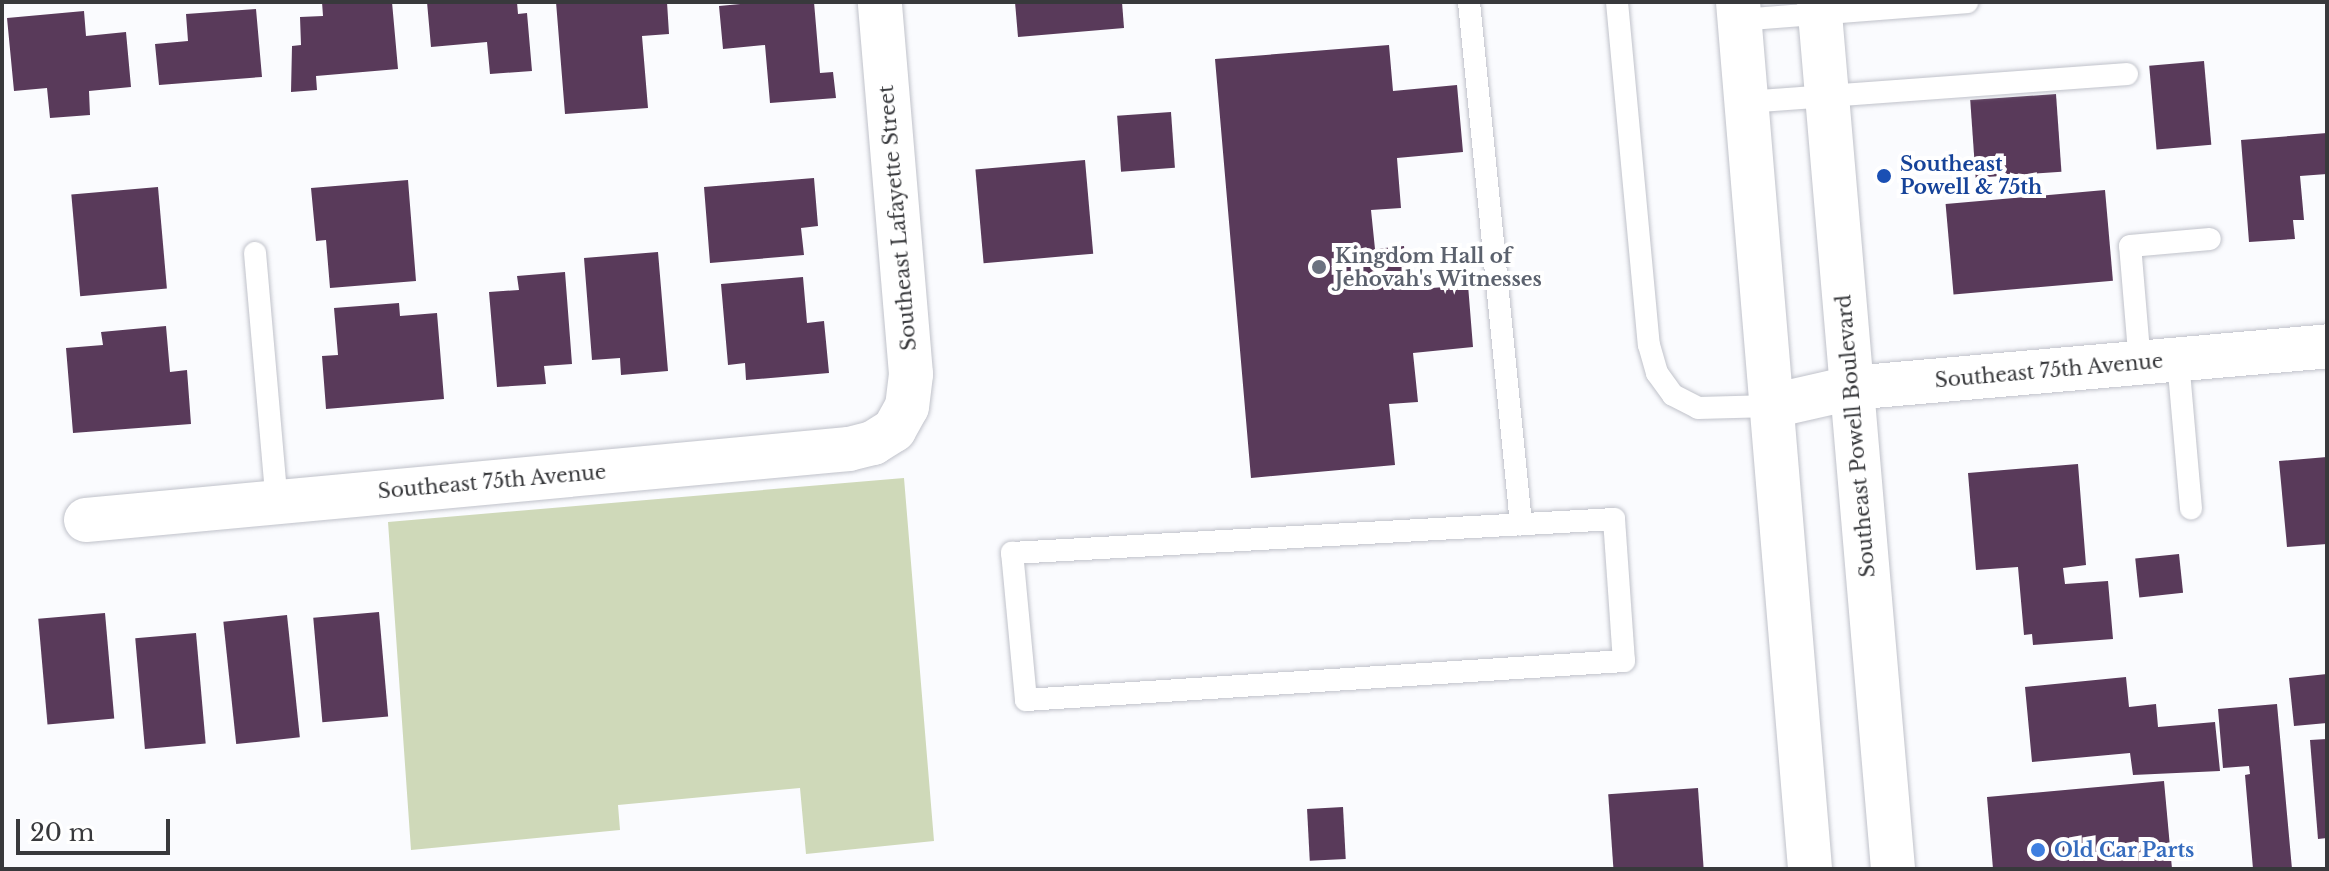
<!DOCTYPE html>
<html>
<head>
<meta charset="utf-8">
<style>
	body { margin:0 }
	#map { position:relative; width:2329px; height:871px; overflow:hidden; background:#fafbfe; font-family:"Libre Baskerville",serif }
	div>[style] { position:absolute }
	.green>* { inset:0; background:#cfd9b9 }
	.building>* { inset:0; background:#593a5a; transform-origin:0 0 }
	.roads { filter:drop-shadow(0 0 2px #c0c2ca) drop-shadow(0 0 2px #c0c2ca) }
	.service>* { height:22px; margin:-11px; padding:0 11px; transform-origin:11px; border-radius:11px; background:#fff }
	.minor>* { height:44px; margin:-22px; padding:0 22px; transform-origin:22px; border-radius:22px; background:#fff }
	.primary>* { height:44px; margin:-22px; padding:0 22px; transform-origin:22px; border-radius:22px; background:#fff }
	.dots>* { width:22px; height:22px; translate:-50% -50%; box-sizing:border-box; border:4px solid #fff; border-radius:50% }
	span { translate:-50% -50%; white-space:nowrap; text-align:center; line-height:1.15; -webkit-text-stroke:8px #fff; paint-order:stroke }
	.transit-label { font-size:20px; color:#164399; font-weight:700 }
	.left { translate:0 -50%; text-align:left }
	.street-label { font-size:20px; color:#38393c }
	.worship-label { font-size:20px; color:#5b616d; font-weight:700 }
	.shop-label { font-size:20px; color:#366cbe; font-weight:700 }
	.frame { position:absolute; inset:0; border:4px solid #38393c; pointer-events:none }
	.scale { position:absolute; left:16px; top:819px; width:154px; height:36px; box-sizing:border-box; border:4px solid #38393c; border-top:0; padding-left:10px; font-size:24px; line-height:28px; white-space:nowrap; color:#38393c; -webkit-text-stroke:6px #fff; paint-order:stroke }
</style>
</head>
<body>
<div id="map">
	<div class="green">
		<div style="clip-path:polygon(904px 478px,934px 841px,806px 854px,800px 788px,618px 805px,620px 830px,411px 850px,388px 522px)"></div>
	</div>
	<div class="building">
		<div style="clip-path:polygon(322px 2px,392px 2px,398px 69px,316px 76px,317px 90px,291px 92px,292px 46px,301px 45px,300px 17px,323px 16px)"></div>
		<div style="clip-path:polygon(427px 2px,517px 2px,518px 14px,527px 13px,532px 71px,490px 74px,487px 42px,431px 47px)"></div>
		<div style="clip-path:polygon(556px 2px,667px 2px,669px 34px,642px 36px,648px 108px,565px 114px)"></div>
		<div style="clip-path:polygon(762px 2px,814px 2px,820px 73px,833px 72px,836px 98px,770px 103px,765px 45px,723px 49px,719px 6px)"></div>
		<div style="clip-path:polygon(1015px 2px,1122px 2px,1124px 28px,1018px 37px)"></div>
		<div style="clip-path:polygon(256px 9px,262px 77px,159px 85px,155px 44px,188px 41px,186px 14px)"></div>
		<div style="clip-path:polygon(84px 11px,86px 36px,126px 32px,131px 87px,89px 91px,90px 115px,50px 118px,47px 88px,14px 91px,7px 18px)"></div>
		<div style="clip-path:polygon(1389px 45px,1393px 91px,1457px 85px,1463px 152px,1397px 158px,1401px 208px,1371px 210px,1375px 249px,1404px 246px,1408px 290px,1468px 285px,1473px 347px,1413px 353px,1418px 402px,1389px 404px,1395px 465px,1251px 478px,1215px 59px)"></div>
		<div style="left:2204px;top:61px;width:84px;height:55px;rotate:85deg"></div>
		<div style="left:2056px;top:94px;width:78px;height:86px;rotate:86deg"></div>
		<div style="left:1171px;top:112px;width:56px;height:54px;rotate:86deg"></div>
		<div style="clip-path:polygon(2327px 133px,2327px 174px,2300px 176px,2304px 220px,2293px 220px,2295px 239px,2249px 242px,2241px 140px)"></div>
		<div style="left:1085px;top:160px;width:94px;height:110px;rotate:85deg"></div>
		<div style="clip-path:polygon(814px 178px,818px 226px,801px 228px,804px 255px,710px 263px,704px 187px)"></div>
		<div style="clip-path:polygon(408px 180px,416px 281px,330px 288px,326px 240px,316px 241px,311px 188px)"></div>
		<div style="left:158px;top:187px;width:102px;height:87px;rotate:85deg"></div>
		<div style="left:2105px;top:190px;width:91px;height:160px;rotate:85deg"></div>
		<div style="clip-path:polygon(658px 252px,668px 371px,621px 375px,620px 358px,592px 360px,584px 258px)"></div>
		<div style="clip-path:polygon(565px 272px,572px 364px,544px 366px,546px 384px,497px 387px,489px 292px,519px 290px,517px 276px)"></div>
		<div style="clip-path:polygon(803px 277px,807px 323px,824px 321px,829px 373px,746px 380px,745px 363px,728px 365px,721px 284px)"></div>
		<div style="clip-path:polygon(399px 303px,400px 316px,437px 313px,444px 399px,326px 409px,322px 356px,338px 355px,334px 308px)"></div>
		<div style="clip-path:polygon(166px 326px,170px 372px,187px 370px,191px 424px,73px 433px,66px 348px,103px 345px,101px 332px)"></div>
		<div style="clip-path:polygon(2327px 457px,2327px 544px,2287px 547px,2279px 461px)"></div>
		<div style="clip-path:polygon(2078px 464px,2086px 565px,2063px 568px,2065px 584px,2108px 581px,2113px 639px,2033px 645px,2032px 634px,2024px 635px,2018px 567px,1976px 570px,1968px 473px)"></div>
		<div style="left:2179px;top:554px;width:39px;height:44px;rotate:84deg"></div>
		<div style="left:379px;top:612px;width:105px;height:66px;rotate:85deg"></div>
		<div style="left:105px;top:613px;width:106px;height:67px;rotate:85deg"></div>
		<div style="left:287px;top:615px;width:123px;height:64px;rotate:84deg"></div>
		<div style="left:196px;top:633px;width:111px;height:61px;rotate:85deg"></div>
		<div style="clip-path:polygon(2327px 674px,2327px 723px,2294px 726px,2289px 678px)"></div>
		<div style="clip-path:polygon(2126px 677px,2129px 707px,2156px 704px,2158px 727px,2215px 722px,2220px 771px,2133px 775px,2130px 753px,2032px 762px,2025px 687px)"></div>
		<div style="clip-path:polygon(2277px 704px,2292px 869px,2253px 869px,2245px 775px,2250px 774px,2249px 766px,2223px 768px,2218px 709px)"></div>
		<div style="clip-path:polygon(2327px 739px,2327px 838px,2318px 839px,2310px 740px)"></div>
		<div style="clip-path:polygon(2164px 781px,2172px 869px,1993px 869px,1987px 797px)"></div>
		<div style="left:1698px;top:788px;width:81px;height:90px;rotate:86deg"></div>
		<div style="left:1343px;top:807px;width:52px;height:36px;rotate:87deg"></div>
	</div>
	<div class="roads">
		<div class="service">
			<div style="left:1469px;top:2px;width:525px;rotate:84.31deg"></div>
			<div style="left:1617px;top:2px;width:344px;rotate:84.7deg"></div>
			<div style="left:1649px;top:345px;width:29px;rotate:74deg"></div>
			<div style="left:1657px;top:373px;width:27px;rotate:54deg"></div>
			<div style="left:1673px;top:395px;width:28px;rotate:27deg"></div>
			<div style="left:1698px;top:408px;width:74px;rotate:-1.5deg"></div>
			<div style="left:1739px;top:20px;width:229px;rotate:-4.5deg"></div>
			<div style="left:1747px;top:102px;width:381px;rotate:-4.2deg"></div>
			<div style="left:255px;top:253px;width:250px;rotate:85deg"></div>
			<div style="left:2178px;top:360px;width:149px;rotate:85deg"></div>
			<div style="left:2140px;top:364px;width:118px;rotate:-94.8deg"></div>
			<div style="left:2130px;top:246px;width:80px;rotate:-5deg"></div>
			<div style="left:1614px;top:519px;width:142px;rotate:86deg"></div>
			<div style="left:1624px;top:661px;width:599px;rotate:176.27deg"></div>
			<div style="left:1026px;top:700px;width:148px;rotate:-95.4deg"></div>
			<div style="left:1012px;top:553px;width:603px;rotate:-3.23deg"></div>
		</div>
		<div class="minor">
			<div style="left:1772px;top:406px;width:81px;rotate:-12.8deg"></div>
			<div style="left:1851px;top:388px;width:478px;rotate:-5deg"></div>
			<div style="left:86px;top:520px;width:766px;rotate:-5.32deg"></div>
			<div style="left:849px;top:449px;width:25px;rotate:-14deg"></div>
			<div style="left:873px;top:443px;width:25px;rotate:-32deg"></div>
			<div style="left:894px;top:430px;width:26px;rotate:-61deg"></div>
			<div style="left:907px;top:407px;width:33px;rotate:-83deg"></div>
			<div style="left:911px;top:374px;width:373px;rotate:-94.8deg"></div>
		</div>
		<div class="primary">
			<div style="left:1738px;top:2px;width:870px;rotate:85.25deg"></div>
			<div style="left:1819px;top:2px;width:870px;rotate:85.12deg"></div>
		</div>
	</div>
	<div class="dots">
		<div style="left:1884px;top:176px;background:#1a4fb4"></div>
		<div style="left:1319px;top:267px;background:#6b7280"></div>
		<div style="left:2038px;top:850px;background:#3f7fe0"></div>
	</div>
	<div class="transit-label">
		<span class="left" style="left:1900px;top:176px">Southeast<br>Powell &amp; 75th</span>
	</div>
	<div class="street-label">
		<span style="left:898px;top:218px;rotate:-95deg">Southeast Lafayette Street</span>
		<span style="left:2049px;top:371px;rotate:-5deg">Southeast 75th Avenue</span>
		<span style="left:1856px;top:436px;rotate:-95deg">Southeast Powell Boulevard</span>
		<span style="left:492px;top:482px;rotate:-5deg">Southeast 75th Avenue</span>
	</div>
	<div class="worship-label">
		<span class="left" style="left:1335px;top:268px">Kingdom Hall of<br>Jehovah's Witnesses</span>
	</div>
	<div class="shop-label">
		<span class="left" style="left:2054px;top:850px">Old Car Parts</span>
	</div>
	<div class="frame"></div>
	<div class="scale">20 m</div>
</div>
</body>
</html>
